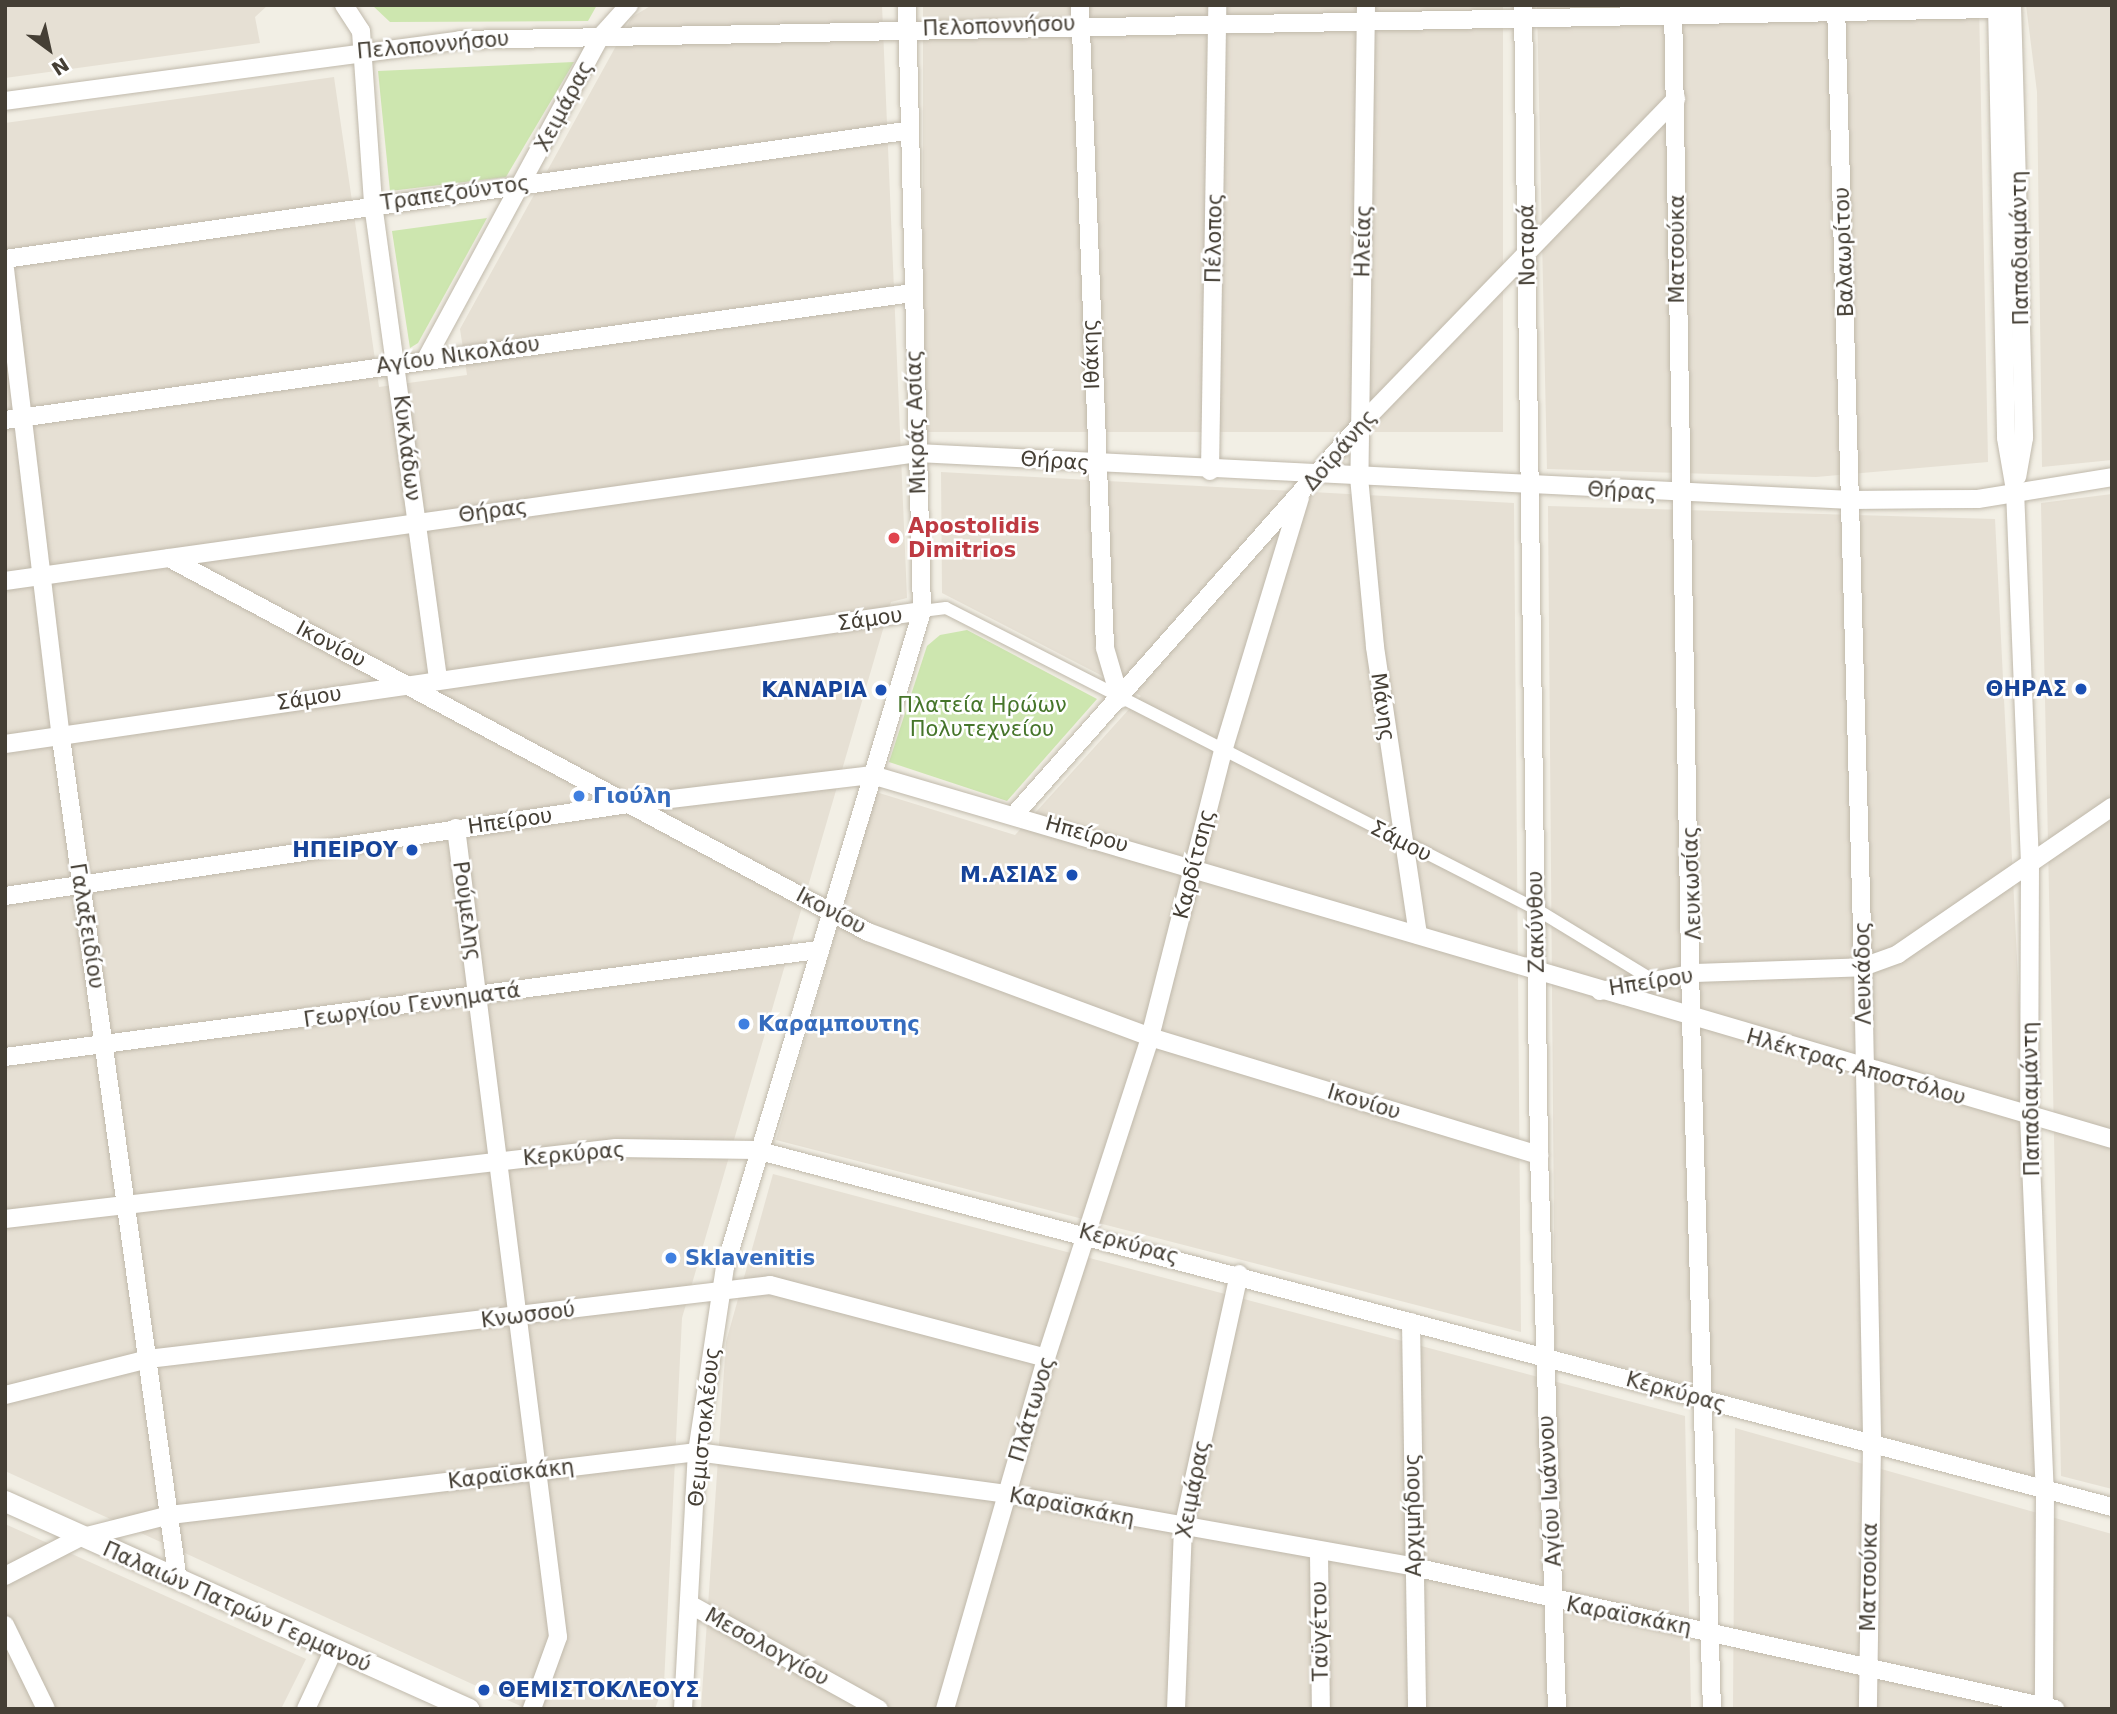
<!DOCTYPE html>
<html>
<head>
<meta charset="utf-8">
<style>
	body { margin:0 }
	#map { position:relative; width:2117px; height:1714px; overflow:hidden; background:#f2efe5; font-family:"DejaVu Sans",sans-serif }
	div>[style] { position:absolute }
	.residential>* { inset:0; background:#e6e0d4; transform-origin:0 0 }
	.green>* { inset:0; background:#cde6af }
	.roads { filter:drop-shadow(0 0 2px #c0b9ab) drop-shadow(0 0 2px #c0b9ab) }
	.pedestrian>* { height:12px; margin:-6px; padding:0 6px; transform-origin:6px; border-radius:6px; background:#fff }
	.minor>* { height:18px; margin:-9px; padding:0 9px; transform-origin:9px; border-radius:9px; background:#fff }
	.tertiary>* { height:21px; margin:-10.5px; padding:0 10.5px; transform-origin:10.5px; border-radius:10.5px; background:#fff }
	.dots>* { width:19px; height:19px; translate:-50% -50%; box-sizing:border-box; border:4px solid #fff; border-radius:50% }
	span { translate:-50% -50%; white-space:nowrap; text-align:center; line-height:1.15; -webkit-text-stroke:5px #fff; paint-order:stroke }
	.street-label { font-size:21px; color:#453f35 }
	.health-label { font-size:21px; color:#be3a42; font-weight:700 }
	.left { translate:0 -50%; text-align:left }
	.transit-label { font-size:21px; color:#164399; font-weight:700 }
	.right { translate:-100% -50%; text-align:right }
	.park-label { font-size:21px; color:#46752a }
	.shop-label { font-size:21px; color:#366cbe; font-weight:700 }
	.frame { position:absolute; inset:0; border:7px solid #453f35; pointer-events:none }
	.north { position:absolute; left:14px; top:14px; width:70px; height:70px; -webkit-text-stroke:5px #fff; paint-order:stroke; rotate:147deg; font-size:19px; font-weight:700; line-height:28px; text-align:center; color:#453f35 }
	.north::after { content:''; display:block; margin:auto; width:24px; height:32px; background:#453f35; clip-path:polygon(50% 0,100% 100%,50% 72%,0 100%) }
</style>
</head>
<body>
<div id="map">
	<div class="residential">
		<div style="clip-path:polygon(5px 5px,268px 5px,255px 17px,260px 43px,5px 78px)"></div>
		<div style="clip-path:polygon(652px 5px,882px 5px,907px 598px,891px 602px,682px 1318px,664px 1684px,655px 1709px,527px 1709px,5px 1471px,5px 123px,334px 77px,379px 387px,467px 375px,460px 329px,632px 17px)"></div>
		<div style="left:923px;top:5px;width:580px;height:427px"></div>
		<div style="clip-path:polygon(1537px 5px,1979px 5px,1988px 462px,1816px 477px,1547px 469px)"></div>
		<div style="clip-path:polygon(2026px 5px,2112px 5px,2112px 460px,2042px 467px,2037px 92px)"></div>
		<div style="clip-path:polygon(941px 472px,1514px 503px,1521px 1332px,776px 1140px,876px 792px,1015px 835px,1141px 696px,942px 593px)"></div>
		<div style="clip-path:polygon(2112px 494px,2112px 1489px,2061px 1476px,2041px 503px)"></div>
		<div style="clip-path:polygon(1548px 506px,1995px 519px,2043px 1479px,1555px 1349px)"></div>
		<div style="clip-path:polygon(773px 1174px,1685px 1416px,1691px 1709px,701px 1709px,726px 1342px)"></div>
		<div style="clip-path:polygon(1735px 1428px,2112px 1534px,2112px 1709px,1733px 1709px)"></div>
		<div style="clip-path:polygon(5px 1524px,306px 1659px,281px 1709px,5px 1709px)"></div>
	</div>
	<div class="green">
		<div style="clip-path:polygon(372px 5px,597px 5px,588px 21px,390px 22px)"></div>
		<div style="clip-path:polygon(574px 62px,506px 177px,390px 191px,378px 71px)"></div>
		<div style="clip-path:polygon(487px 218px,418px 343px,410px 348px,392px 231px)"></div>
		<div style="clip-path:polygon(967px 630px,1097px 699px,1007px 801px,889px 762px,927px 646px,940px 635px)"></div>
	</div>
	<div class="roads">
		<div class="pedestrian">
			<div style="left:922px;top:611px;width:24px;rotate:-7deg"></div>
			<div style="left:946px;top:608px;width:662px;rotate:27.03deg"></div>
			<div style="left:1536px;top:909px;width:135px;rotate:31.3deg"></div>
		</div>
		<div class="minor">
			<div style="left:344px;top:5px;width:31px;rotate:57deg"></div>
			<div style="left:361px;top:31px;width:173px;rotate:86deg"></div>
			<div style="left:373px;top:204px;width:478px;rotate:82.2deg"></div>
			<div style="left:1080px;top:5px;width:643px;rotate:87.77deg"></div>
			<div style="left:1105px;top:648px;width:53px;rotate:73.6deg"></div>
			<div style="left:1366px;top:5px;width:472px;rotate:90.8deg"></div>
			<div style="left:1359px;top:477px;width:171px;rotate:84.6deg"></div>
			<div style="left:1375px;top:647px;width:291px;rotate:81.5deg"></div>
			<div style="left:1523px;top:5px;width:1150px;rotate:89.2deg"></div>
			<div style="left:1539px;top:1155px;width:554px;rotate:88.14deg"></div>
			<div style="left:1673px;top:5px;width:1014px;rotate:88.98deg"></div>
			<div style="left:1691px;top:1019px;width:690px;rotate:88.26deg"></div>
			<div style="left:1836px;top:5px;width:962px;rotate:88.39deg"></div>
			<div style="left:1863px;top:967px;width:479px;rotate:88.9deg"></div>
			<div style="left:1872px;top:1446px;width:263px;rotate:90.9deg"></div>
			<div style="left:1997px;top:5px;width:433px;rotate:88.8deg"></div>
			<div style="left:2006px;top:438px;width:53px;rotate:80.2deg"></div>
			<div style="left:2015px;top:490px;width:372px;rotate:87.7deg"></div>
			<div style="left:2030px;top:862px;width:253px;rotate:90.2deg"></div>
			<div style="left:2029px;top:1115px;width:376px;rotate:87.6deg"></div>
			<div style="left:2045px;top:1491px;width:218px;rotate:90.3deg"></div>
			<div style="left:2012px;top:5px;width:433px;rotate:88.4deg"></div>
			<div style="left:2024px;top:438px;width:39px;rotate:100deg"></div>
			<div style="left:5px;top:101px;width:459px;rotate:-7.6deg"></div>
			<div style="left:460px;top:40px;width:1537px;rotate:-1.16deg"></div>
			<div style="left:5px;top:259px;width:910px;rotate:-8.09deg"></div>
			<div style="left:5px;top:269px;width:472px;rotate:83.2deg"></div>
			<div style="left:61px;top:738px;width:851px;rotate:82.1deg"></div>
			<div style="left:426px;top:359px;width:367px;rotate:-61.6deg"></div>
			<div style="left:601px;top:36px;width:42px;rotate:-47.9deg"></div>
			<div style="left:5px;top:420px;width:916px;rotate:-7.97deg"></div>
			<div style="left:1210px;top:471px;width:466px;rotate:-89.1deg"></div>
			<div style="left:169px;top:558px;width:793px;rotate:28.15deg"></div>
			<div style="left:868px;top:932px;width:301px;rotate:20.4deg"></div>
			<div style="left:1150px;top:1037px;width:407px;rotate:16.9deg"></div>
			<div style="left:5px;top:581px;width:921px;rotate:-7.99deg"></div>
			<div style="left:917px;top:453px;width:935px;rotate:2.88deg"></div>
			<div style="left:1851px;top:500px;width:127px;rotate:-0.5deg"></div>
			<div style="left:1978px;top:499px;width:136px;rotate:-9.3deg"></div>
			<div style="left:5px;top:744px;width:927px;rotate:-8.25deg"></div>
			<div style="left:1016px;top:813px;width:520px;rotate:-48.43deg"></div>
			<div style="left:1361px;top:424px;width:453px;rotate:-45.9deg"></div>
			<div style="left:456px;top:828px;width:815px;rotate:82.81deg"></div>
			<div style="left:558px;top:1637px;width:77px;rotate:109.9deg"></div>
			<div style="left:5px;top:896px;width:631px;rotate:-8.39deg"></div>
			<div style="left:629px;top:804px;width:245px;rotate:-6.8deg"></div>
			<div style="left:872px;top:775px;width:1292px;rotate:16.36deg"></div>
			<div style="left:1600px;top:991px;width:97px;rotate:-10.7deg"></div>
			<div style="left:1695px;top:973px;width:168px;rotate:-2deg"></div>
			<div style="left:1863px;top:967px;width:37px;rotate:-20deg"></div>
			<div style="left:1898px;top:954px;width:260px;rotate:-34.5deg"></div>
			<div style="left:5px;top:1057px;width:820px;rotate:-7.5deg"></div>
			<div style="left:5px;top:1219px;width:615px;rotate:-6.63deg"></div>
			<div style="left:616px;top:1148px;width:140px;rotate:0.8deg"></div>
			<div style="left:756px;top:1150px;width:1402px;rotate:14.75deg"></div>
			<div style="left:1411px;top:1322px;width:387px;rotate:89.1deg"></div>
			<div style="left:5px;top:1395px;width:147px;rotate:-14.1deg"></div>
			<div style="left:148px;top:1359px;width:626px;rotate:-6.78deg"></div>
			<div style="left:770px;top:1285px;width:285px;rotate:14.8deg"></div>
			<div style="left:1319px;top:1554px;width:155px;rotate:89.3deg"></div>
			<div style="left:5px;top:1576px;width:83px;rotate:-27.2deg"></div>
			<div style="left:79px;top:1538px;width:94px;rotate:-14.2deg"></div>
			<div style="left:170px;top:1515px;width:531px;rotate:-6.82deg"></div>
			<div style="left:697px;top:1452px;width:312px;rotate:7.7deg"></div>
			<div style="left:1006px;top:1494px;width:414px;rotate:10.1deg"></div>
			<div style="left:1414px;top:1567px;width:657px;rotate:12.49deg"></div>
			<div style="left:691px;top:1605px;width:215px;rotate:29deg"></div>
			<div style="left:5px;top:1625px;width:93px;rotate:64deg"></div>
			<div style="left:306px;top:1709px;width:66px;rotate:-65deg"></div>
			<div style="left:683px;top:1709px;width:257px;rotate:-86.9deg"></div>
			<div style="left:697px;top:1452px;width:187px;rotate:-81.4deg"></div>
			<div style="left:725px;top:1267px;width:685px;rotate:-73.28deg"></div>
			<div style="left:922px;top:611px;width:606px;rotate:-91.42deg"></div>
			<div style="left:945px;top:1709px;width:365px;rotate:-73.9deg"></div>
			<div style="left:1046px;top:1358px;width:337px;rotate:-72deg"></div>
			<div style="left:1150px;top:1037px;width:295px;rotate:-75.7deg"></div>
			<div style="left:1223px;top:751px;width:265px;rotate:-73.1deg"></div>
			<div style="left:1176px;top:1709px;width:180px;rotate:-87.8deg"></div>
			<div style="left:1183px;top:1529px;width:261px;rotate:-77.6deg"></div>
		</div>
		<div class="tertiary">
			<div style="left:5px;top:1501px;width:508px;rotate:24.15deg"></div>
		</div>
	</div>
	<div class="dots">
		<div style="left:894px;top:538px;background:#e0444e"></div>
		<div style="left:2081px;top:689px;background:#1a4fb4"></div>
		<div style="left:881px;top:690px;background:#1a4fb4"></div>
		<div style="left:579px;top:796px;background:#3f7fe0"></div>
		<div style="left:412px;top:850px;background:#1a4fb4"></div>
		<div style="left:1072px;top:875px;background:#1a4fb4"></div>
		<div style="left:744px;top:1024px;background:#3f7fe0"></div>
		<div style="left:671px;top:1258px;background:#3f7fe0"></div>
		<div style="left:484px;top:1690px;background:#1a4fb4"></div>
	</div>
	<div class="street-label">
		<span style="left:999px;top:26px;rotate:-2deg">Πελοποννήσου</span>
		<span style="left:433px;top:45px;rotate:-5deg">Πελοποννήσου</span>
		<span style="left:564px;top:106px;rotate:-62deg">Χειμάρας</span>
		<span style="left:455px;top:193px;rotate:-8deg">Τραπεζούντος</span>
		<span style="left:1214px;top:238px;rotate:-89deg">Πέλοπος</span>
		<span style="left:1363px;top:241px;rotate:-89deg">Ηλείας</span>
		<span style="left:1527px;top:245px;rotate:-91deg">Νοταρά</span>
		<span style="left:2020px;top:248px;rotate:-91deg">Παπαδιαμάντη</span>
		<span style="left:1677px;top:249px;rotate:-90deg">Ματσούκα</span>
		<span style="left:1844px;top:252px;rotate:-92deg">Βαλαωρίτου</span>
		<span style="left:1091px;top:354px;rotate:-92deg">Ιθάκης</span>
		<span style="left:458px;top:355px;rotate:-8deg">Αγίου Νικολάου</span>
		<span style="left:916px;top:422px;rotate:-92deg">Μικράς Ασίας</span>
		<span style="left:407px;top:448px;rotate:83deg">Κυκλάδων</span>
		<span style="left:1340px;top:450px;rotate:-49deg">Δοϊράνης</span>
		<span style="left:1055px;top:461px;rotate:4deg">Θήρας</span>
		<span style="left:1622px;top:491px;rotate:3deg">Θήρας</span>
		<span style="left:493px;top:511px;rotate:-8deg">Θήρας</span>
		<span style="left:870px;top:619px;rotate:-8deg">Σάμου</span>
		<span style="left:331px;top:644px;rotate:28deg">Ικονίου</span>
		<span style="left:309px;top:698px;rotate:-9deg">Σάμου</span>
		<span style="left:1383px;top:707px;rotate:82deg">Μάνης</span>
		<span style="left:510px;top:821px;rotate:-8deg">Ηπείρου</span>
		<span style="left:1087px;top:834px;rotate:16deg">Ηπείρου</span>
		<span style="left:1401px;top:841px;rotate:27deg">Σάμου</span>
		<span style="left:1194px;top:864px;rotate:-76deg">Καρδίτσης</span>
		<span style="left:1692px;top:883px;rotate:-92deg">Λευκωσίας</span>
		<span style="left:467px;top:911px;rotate:82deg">Ρούμελης</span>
		<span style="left:831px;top:911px;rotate:28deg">Ικονίου</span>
		<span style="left:1536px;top:922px;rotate:-91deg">Ζακύνθου</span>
		<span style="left:87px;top:926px;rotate:81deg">Γαλαξειδίου</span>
		<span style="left:1863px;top:973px;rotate:-91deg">Λeυκάδος</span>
		<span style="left:1651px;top:982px;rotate:-9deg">Ηπείρου</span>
		<span style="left:412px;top:1005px;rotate:-8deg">Γεωργίου Γεννηματά</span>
		<span style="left:1856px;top:1067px;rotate:16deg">Ηλέκτρας Αποστόλου</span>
		<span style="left:2031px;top:1099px;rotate:-91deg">Παπαδιαμάντη</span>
		<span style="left:1364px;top:1102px;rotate:17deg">Ικονίου</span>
		<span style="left:574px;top:1154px;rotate:-5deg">Κερκύρας</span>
		<span style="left:1129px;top:1244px;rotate:15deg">Κερκύρας</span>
		<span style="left:528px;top:1315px;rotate:-7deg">Κνωσσού</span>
		<span style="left:1676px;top:1392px;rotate:15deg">Κερκύρας</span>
		<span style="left:1032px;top:1409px;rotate:-73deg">Πλάτωνος</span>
		<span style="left:704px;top:1427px;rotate:-84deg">Θεμιστοκλέους</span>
		<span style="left:511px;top:1474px;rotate:-7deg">Καραϊσκάκη</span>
		<span style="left:1193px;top:1489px;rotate:-79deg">Χειμάρας</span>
		<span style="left:1550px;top:1491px;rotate:-93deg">Αγίου Ιωάννου</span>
		<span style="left:1072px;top:1507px;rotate:11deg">Καραϊσκάκη</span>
		<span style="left:1413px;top:1515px;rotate:-91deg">Αρχιμήδους</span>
		<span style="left:1869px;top:1577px;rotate:-89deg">Ματσούκα</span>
		<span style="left:237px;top:1607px;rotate:24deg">Παλαιών Πατρών Γερμανού</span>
		<span style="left:1629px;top:1616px;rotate:11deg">Καραϊσκάκη</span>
		<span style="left:1320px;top:1631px;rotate:-91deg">Ταϋγέτου</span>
		<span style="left:767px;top:1647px;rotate:29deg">Μεσολογγίου</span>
	</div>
	<div class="health-label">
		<span class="left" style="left:908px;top:538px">Apostolidis<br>Dimitrios</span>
	</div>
	<div class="transit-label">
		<span class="right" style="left:2067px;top:689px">ΘΗΡΑΣ</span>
		<span class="right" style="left:867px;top:690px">ΚΑΝΑΡΙΑ</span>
		<span class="right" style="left:398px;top:850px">ΗΠΕΙΡΟΥ</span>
		<span class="right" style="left:1058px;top:875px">Μ.ΑΣΙΑΣ</span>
		<span class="left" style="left:498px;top:1690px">ΘΕΜΙΣΤΟΚΛΕΟΥΣ</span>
	</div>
	<div class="park-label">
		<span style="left:982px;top:717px">Πλατεία Ηρώων<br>Πολυτεχνείου</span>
	</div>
	<div class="shop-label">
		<span class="left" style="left:593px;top:796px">Γιούλη</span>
		<span class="left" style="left:758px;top:1024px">Καραμπουτης</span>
		<span class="left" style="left:685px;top:1258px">Sklavenitis</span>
	</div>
	<div class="frame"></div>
	<div class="north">N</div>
</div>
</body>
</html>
